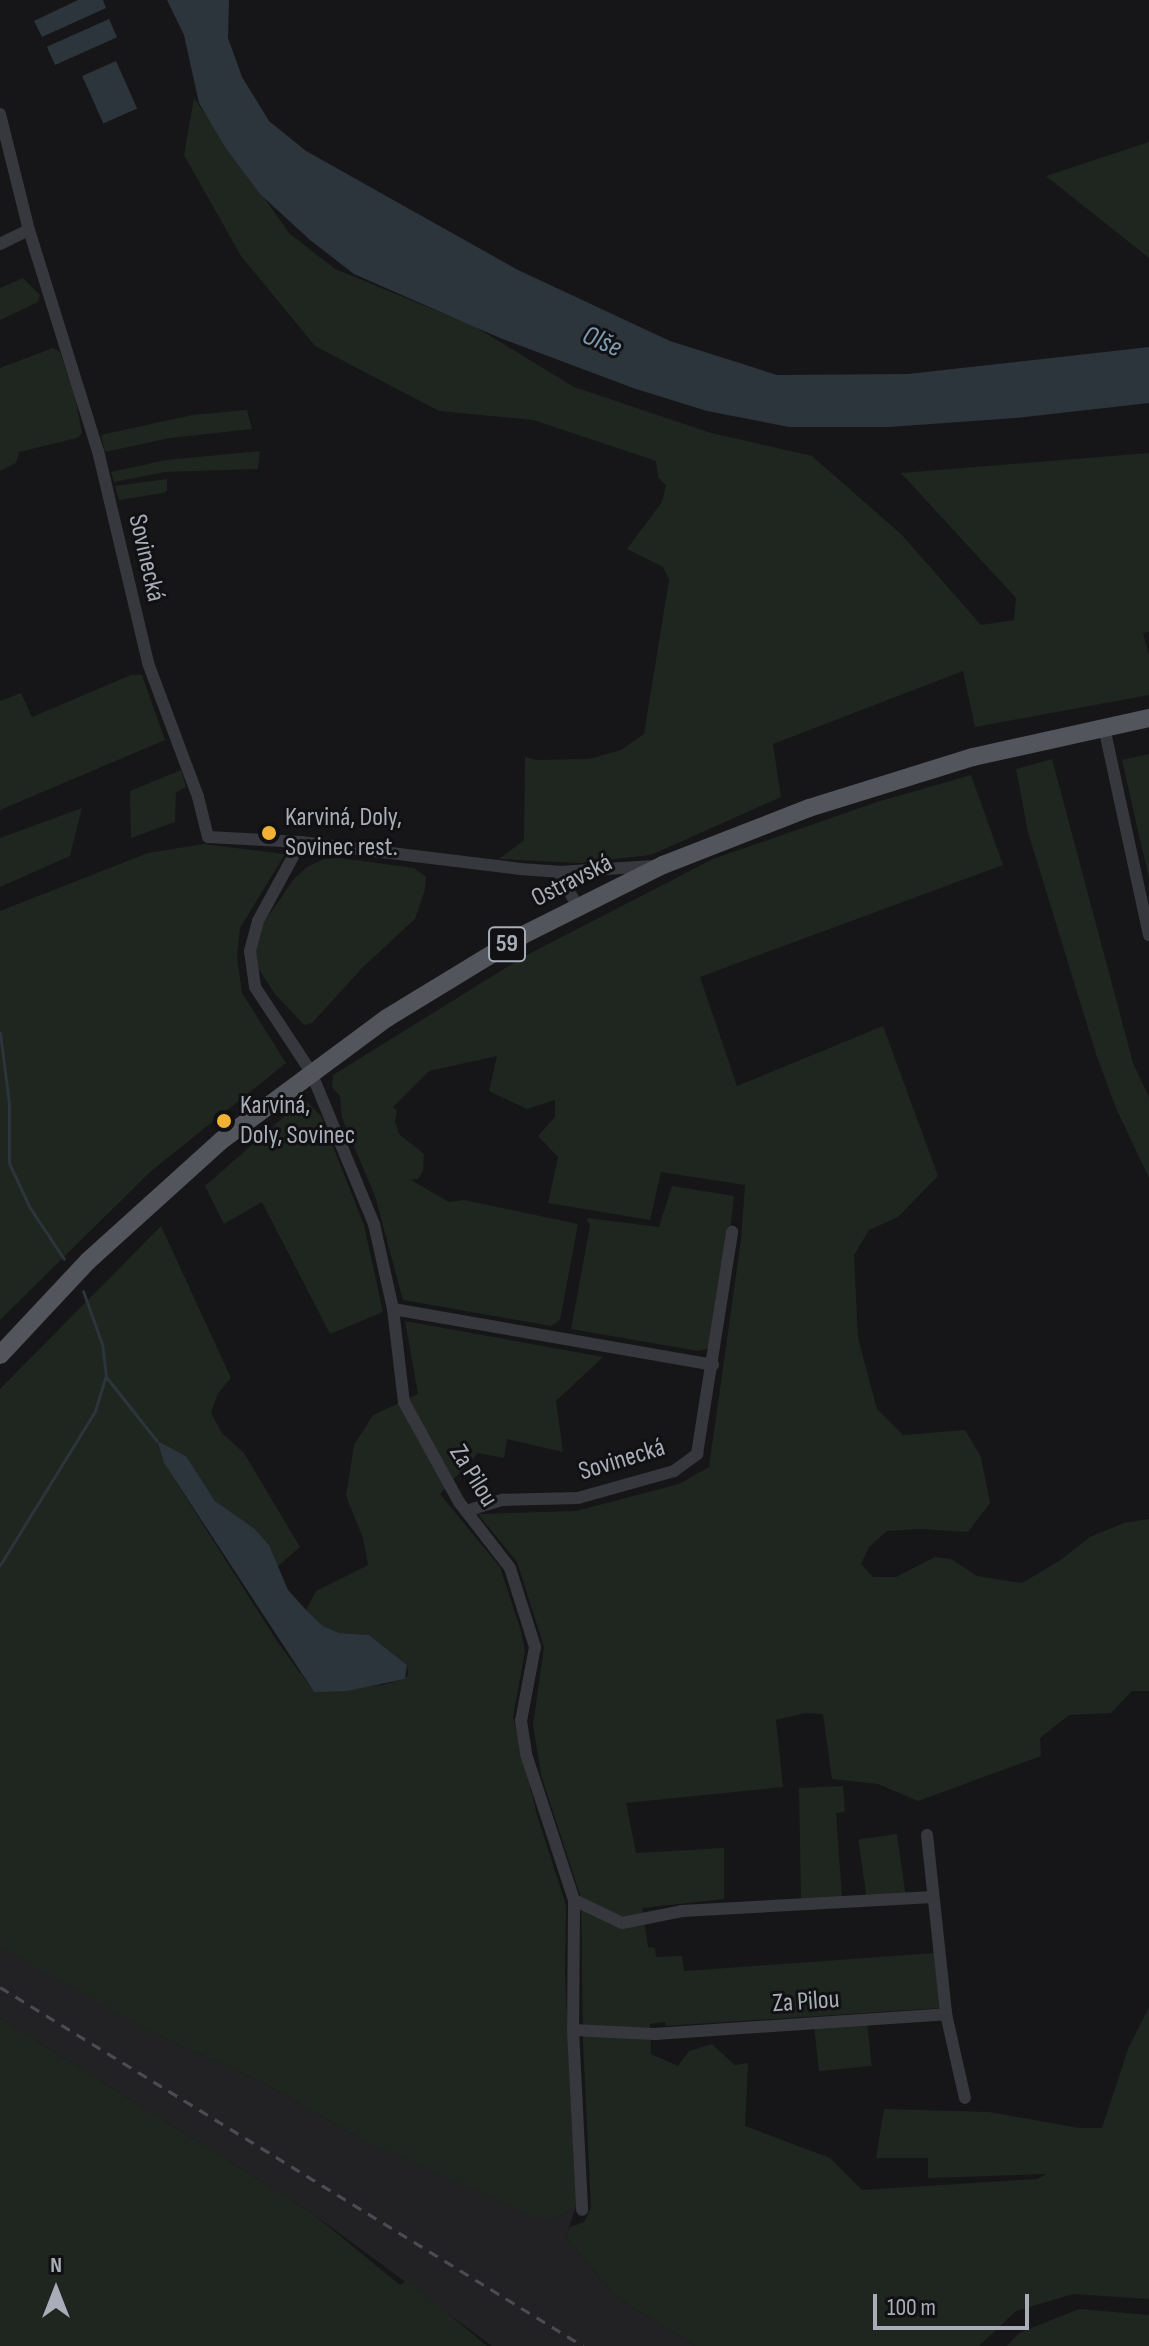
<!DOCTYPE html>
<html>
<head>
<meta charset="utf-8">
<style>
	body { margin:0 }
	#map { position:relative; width:1149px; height:2346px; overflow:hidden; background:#161618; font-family:"Sofia Sans Condensed",sans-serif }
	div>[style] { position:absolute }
	.built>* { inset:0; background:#222225 }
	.green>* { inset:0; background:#1e261f; transform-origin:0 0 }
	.water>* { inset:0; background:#2c353c; transform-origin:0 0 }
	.stream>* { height:3px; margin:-1.5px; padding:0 1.5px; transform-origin:1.5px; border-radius:1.5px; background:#2c353c }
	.minor>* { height:12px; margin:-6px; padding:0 6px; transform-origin:6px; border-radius:6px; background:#37383d }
	.primary>* { height:18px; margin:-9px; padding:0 9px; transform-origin:9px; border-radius:9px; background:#53555c }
	.rail>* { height:3px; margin-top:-1.5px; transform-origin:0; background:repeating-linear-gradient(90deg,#4a4c52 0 10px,transparent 0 18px) }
	.dots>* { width:22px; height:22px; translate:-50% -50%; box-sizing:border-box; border:4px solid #111113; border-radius:50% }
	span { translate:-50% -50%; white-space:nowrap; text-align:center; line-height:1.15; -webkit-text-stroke:6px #111113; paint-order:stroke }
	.shield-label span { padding:2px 6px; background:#111113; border:2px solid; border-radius:6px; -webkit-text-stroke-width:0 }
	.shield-label { font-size:24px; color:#a8adb8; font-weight:700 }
	.street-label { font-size:26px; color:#a8adb8 }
	.poi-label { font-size:26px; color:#a8adb8 }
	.left { translate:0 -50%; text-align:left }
	.water-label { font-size:28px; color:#7f9bb3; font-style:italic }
	.north { position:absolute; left:16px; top:2250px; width:80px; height:80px; -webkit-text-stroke:6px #111113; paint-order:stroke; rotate:0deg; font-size:22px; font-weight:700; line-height:32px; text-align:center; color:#a8adb8 }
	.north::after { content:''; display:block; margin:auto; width:28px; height:36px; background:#a8adb8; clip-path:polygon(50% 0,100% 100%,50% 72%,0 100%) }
	.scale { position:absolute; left:873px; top:2294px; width:156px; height:36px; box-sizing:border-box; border:4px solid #a8adb8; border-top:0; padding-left:10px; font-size:24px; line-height:28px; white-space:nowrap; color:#a8adb8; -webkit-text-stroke:6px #111113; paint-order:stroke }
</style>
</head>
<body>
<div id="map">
	<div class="built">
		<div style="clip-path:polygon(0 1945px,151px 2032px,262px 2082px,361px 2139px,553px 2219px,576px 2206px,566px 2237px,615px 2296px,695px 2346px,492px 2346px,312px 2213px,0 2018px)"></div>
	</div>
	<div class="green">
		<div style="clip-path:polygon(194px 98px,289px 233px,335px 269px,474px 326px,574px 387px,711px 433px,812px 456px,901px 534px,981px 625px,1014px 620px,1016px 598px,901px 473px,1149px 453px,1149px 632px,1143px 633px,1149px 655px,1149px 695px,975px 727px,963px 671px,773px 744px,781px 797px,651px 855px,579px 863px,499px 859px,524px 840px,525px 757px,536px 760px,589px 759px,621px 750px,644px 734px,669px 580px,663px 567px,627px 549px,662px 502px,666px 485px,658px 477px,656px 461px,533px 420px,439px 411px,315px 346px,241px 256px,184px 155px)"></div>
		<div style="clip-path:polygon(1149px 142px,1149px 258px,1046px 176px)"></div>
		<div style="clip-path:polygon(23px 278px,40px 295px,38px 302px,0 320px,0 288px)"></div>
		<div style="clip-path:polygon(53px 348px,60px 352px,75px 397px,82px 433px,77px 438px,19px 452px,16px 463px,0 471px,0 368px)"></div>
		<div style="clip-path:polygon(247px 410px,252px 429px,170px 438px,105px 452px,101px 435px,192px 415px)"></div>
		<div style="clip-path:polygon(260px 451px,258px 469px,165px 472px,114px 482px,111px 472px,166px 460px)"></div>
		<div style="clip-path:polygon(167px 479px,167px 491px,163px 493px,119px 500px,115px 486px)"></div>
		<div style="clip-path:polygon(131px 675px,142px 675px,165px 740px,0 810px,0 701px,21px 693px,32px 717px)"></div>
		<div style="clip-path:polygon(1149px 754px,1149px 879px,1122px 760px)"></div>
		<div style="clip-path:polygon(1052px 759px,1133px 1063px,1149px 1097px,1149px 1178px,1116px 1108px,1096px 1054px,1028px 832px,1016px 769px)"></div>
		<div style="clip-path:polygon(181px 770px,186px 787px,176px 792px,175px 822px,131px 838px,130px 791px)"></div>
		<div style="clip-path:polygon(971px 775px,1003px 865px,700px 977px,737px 1086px,883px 1026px,938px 1176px,898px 1217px,869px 1230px,854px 1255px,858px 1338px,877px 1409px,903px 1435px,965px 1430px,981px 1457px,990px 1503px,968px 1532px,920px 1529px,887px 1531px,869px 1547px,861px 1564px,873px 1577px,896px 1577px,935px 1557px,951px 1559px,977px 1576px,1022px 1583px,1059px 1561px,1090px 1537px,1124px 1523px,1149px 1519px,1149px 1691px,1132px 1691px,1111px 1713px,1069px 1715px,1040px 1738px,1041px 1756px,918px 1801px,878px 1784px,832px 1779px,823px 1714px,805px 1713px,776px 1720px,783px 1787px,626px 1803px,636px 1853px,724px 1848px,724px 1899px,642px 1908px,648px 1947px,655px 1948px,656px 1957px,682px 1956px,684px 1971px,935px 1953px,941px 2008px,666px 2026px,665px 2022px,650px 2024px,651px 2054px,678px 2066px,689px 2051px,712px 2044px,735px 2065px,748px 2063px,745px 2126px,830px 2158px,862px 2190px,1037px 2179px,1047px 2174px,928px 2178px,928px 2158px,876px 2158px,884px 2109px,989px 2112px,1079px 2128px,1102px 2128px,1128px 2049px,1149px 2007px,1149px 2299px,1073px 2294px,1016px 2311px,979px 2346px,695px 2346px,615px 2296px,566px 2237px,570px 2227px,584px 2222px,591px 2208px,583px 2043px,581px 1898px,541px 1775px,533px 1725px,544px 1647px,517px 1562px,478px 1514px,576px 1511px,679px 1484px,709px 1467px,741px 1240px,745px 1185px,661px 1172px,650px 1220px,548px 1203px,558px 1157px,538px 1136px,555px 1117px,555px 1100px,527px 1109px,489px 1091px,497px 1056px,429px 1071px,393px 1107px,397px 1111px,395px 1121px,399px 1134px,424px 1154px,423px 1171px,418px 1179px,411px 1180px,449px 1202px,464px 1200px,578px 1224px,560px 1320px,551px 1326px,403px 1300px,375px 1196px,342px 1118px,340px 1096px,332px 1087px,333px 1075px,525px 956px,713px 859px,877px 802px)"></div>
		<div style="clip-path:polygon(82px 808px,70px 856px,0 887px,0 838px)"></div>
		<div style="clip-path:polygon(204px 844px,285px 854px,240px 928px,237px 956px,242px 993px,286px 1063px,150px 1172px,0 1320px,0 911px,148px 853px)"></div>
		<div style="clip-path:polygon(339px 858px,414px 868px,426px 877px,425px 889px,415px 919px,363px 967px,312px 1023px,304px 1025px,275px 994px,256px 965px,256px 942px,264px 922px,294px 879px,307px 867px,324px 859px)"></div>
		<div style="clip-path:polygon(304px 1099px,321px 1116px,364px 1225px,383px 1312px,330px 1334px,262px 1202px,224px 1224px,205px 1186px)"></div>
		<div style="clip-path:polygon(672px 1186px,734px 1196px,723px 1298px,710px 1348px,698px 1351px,571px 1329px,590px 1226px,587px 1218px,659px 1227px)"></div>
		<div style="clip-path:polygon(161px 1226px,231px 1378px,218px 1393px,211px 1413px,222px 1433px,244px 1453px,300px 1547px,276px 1568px,269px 1545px,255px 1529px,215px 1501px,186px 1456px,157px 1442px,164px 1463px,277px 1641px,314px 1692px,382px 1685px,405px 1679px,408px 1674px,407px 1665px,369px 1635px,339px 1633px,323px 1626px,306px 1610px,316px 1591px,368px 1565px,363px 1538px,346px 1496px,354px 1445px,373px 1415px,418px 1394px,405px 1321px,603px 1357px,556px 1401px,563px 1452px,507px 1439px,504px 1458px,478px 1453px,440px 1494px,500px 1567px,521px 1631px,525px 1651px,513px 1717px,537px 1815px,566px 1905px,565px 1973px,576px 2206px,553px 2219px,538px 2218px,361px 2139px,262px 2082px,151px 2032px,0 1947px,0 1389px)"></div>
		<div style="clip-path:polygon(843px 1786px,845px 1812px,836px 1813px,842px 1897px,801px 1900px,799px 1788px)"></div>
		<div style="left:897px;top:1834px;width:60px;height:39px;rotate:82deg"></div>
		<div style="clip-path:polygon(0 2018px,312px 2213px,400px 2285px,408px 2280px,487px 2346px,0 2346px)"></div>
		<div style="left:867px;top:2022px;width:44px;height:53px;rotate:84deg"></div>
		<div style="clip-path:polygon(1079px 2309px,1149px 2315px,1149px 2346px,1007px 2346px,1019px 2333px)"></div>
	</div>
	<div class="water">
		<div style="clip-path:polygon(78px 0,103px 0,106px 8px,42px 37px,34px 21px)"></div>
		<div style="clip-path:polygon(167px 0,229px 0,228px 38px,242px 77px,269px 121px,306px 151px,518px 270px,670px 341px,777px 375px,908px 374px,1149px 347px,1149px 403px,1015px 418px,889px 427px,789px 427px,707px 411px,633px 388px,500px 338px,354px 274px,310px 240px,260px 194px,225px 147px,199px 103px,184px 35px)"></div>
		<div style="left:109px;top:19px;width:20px;height:68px;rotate:66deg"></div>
		<div style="left:116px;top:61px;width:52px;height:37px;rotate:66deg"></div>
		<div style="clip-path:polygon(157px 1441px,186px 1456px,215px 1501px,255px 1529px,269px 1545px,288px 1590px,306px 1610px,323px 1626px,339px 1633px,369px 1635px,407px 1665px,405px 1679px,347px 1691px,314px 1692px,164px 1463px)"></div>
	</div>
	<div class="stream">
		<div style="left:0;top:1033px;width:71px;rotate:82.7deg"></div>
		<div style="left:9px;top:1103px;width:60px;rotate:90deg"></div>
		<div style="left:9px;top:1163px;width:50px;rotate:65deg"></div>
		<div style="left:30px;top:1208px;width:61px;rotate:56.3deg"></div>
		<div style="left:107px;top:1378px;width:80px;rotate:51.6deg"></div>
		<div style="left:0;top:1565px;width:181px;rotate:-58.3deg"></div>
		<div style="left:95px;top:1411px;width:37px;rotate:-73deg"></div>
		<div style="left:106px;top:1376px;width:32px;rotate:-97deg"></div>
		<div style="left:102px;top:1344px;width:56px;rotate:-109.7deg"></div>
	</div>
	<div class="minor">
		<div style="left:0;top:114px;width:120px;rotate:76deg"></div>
		<div style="left:29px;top:230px;width:232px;rotate:72.7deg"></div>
		<div style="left:98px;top:451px;width:218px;rotate:76.7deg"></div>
		<div style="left:148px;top:663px;width:143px;rotate:69.5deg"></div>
		<div style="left:198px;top:797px;width:41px;rotate:76deg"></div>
		<div style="left:208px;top:837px;width:93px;rotate:3.1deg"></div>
		<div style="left:301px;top:842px;width:221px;rotate:7deg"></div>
		<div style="left:520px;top:869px;width:39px;rotate:4deg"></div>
		<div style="left:559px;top:872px;width:95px;rotate:-3.6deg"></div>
		<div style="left:0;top:244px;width:32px;rotate:-26deg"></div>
		<div style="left:1104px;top:727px;width:213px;rotate:77.8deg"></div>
		<div style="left:301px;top:842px;width:90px;rotate:118.6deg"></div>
		<div style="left:258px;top:921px;width:31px;rotate:105deg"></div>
		<div style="left:250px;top:951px;width:36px;rotate:82deg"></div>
		<div style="left:255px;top:987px;width:102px;rotate:56.6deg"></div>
		<div style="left:311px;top:1072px;width:165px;rotate:67.5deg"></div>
		<div style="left:374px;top:1224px;width:87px;rotate:77.4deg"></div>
		<div style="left:393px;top:1309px;width:94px;rotate:83.3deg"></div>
		<div style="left:404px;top:1402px;width:114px;rotate:61.2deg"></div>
		<div style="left:459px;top:1502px;width:83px;rotate:52.3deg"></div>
		<div style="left:510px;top:1568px;width:83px;rotate:72.4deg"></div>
		<div style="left:535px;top:1647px;width:75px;rotate:100.7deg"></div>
		<div style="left:521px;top:1721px;width:33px;rotate:81deg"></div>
		<div style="left:526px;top:1754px;width:154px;rotate:71.8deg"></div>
		<div style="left:574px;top:1900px;width:130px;rotate:90.4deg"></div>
		<div style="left:573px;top:2030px;width:180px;rotate:87.1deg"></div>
		<div style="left:559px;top:872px;width:38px;rotate:62deg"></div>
		<div style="left:393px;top:1309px;width:325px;rotate:9.9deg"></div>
		<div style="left:466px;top:1511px;width:39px;rotate:-17deg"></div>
		<div style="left:503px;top:1500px;width:75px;rotate:-1.5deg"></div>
		<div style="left:578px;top:1498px;width:100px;rotate:-15.7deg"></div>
		<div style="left:674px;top:1471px;width:29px;rotate:-36deg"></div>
		<div style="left:697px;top:1454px;width:225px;rotate:-81deg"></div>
		<div style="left:927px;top:1835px;width:180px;rotate:83.9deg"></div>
		<div style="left:946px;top:2014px;width:86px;rotate:77.3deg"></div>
		<div style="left:574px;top:1900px;width:53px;rotate:25.6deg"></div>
		<div style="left:622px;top:1923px;width:61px;rotate:-11.3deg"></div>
		<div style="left:682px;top:1911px;width:251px;rotate:-3.2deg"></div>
		<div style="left:573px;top:2030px;width:82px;rotate:2.8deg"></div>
		<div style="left:655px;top:2034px;width:292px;rotate:-3.9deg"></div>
	</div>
	<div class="primary">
		<div style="left:0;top:1355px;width:129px;rotate:-46.9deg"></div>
		<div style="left:88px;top:1261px;width:181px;rotate:-42.1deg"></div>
		<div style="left:222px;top:1140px;width:205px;rotate:-36.5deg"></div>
		<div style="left:387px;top:1018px;width:159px;rotate:-31.4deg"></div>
		<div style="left:523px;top:935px;width:157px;rotate:-26.6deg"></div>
		<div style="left:663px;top:865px;width:157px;rotate:-21.3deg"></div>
		<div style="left:809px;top:808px;width:172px;rotate:-17.3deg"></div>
		<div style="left:973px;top:757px;width:180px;rotate:-12.5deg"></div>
	</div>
	<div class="rail">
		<div style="left:0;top:1987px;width:685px;rotate:31.62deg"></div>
	</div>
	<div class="dots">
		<div style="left:269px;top:833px;background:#f2b134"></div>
		<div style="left:224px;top:1121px;background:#f2b134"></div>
	</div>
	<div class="shield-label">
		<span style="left:507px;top:944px">59</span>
	</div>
	<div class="street-label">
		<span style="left:146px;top:558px;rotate:77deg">Sovinecká</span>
		<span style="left:572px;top:881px;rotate:-27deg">Ostravská</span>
		<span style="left:622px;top:1460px;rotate:-17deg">Sovinecká</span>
		<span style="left:473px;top:1476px;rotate:58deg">Za Pilou</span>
		<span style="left:806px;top:2002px;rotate:-4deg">Za Pilou</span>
	</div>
	<div class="poi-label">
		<span class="left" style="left:285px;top:833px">Karviná, Doly,<br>Sovinec rest.</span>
		<span class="left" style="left:240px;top:1121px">Karviná,<br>Doly, Sovinec</span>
	</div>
	<div class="water-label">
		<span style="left:602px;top:342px;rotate:23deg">Olše</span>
	</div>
	<div class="north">N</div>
	<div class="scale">100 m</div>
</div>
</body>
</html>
